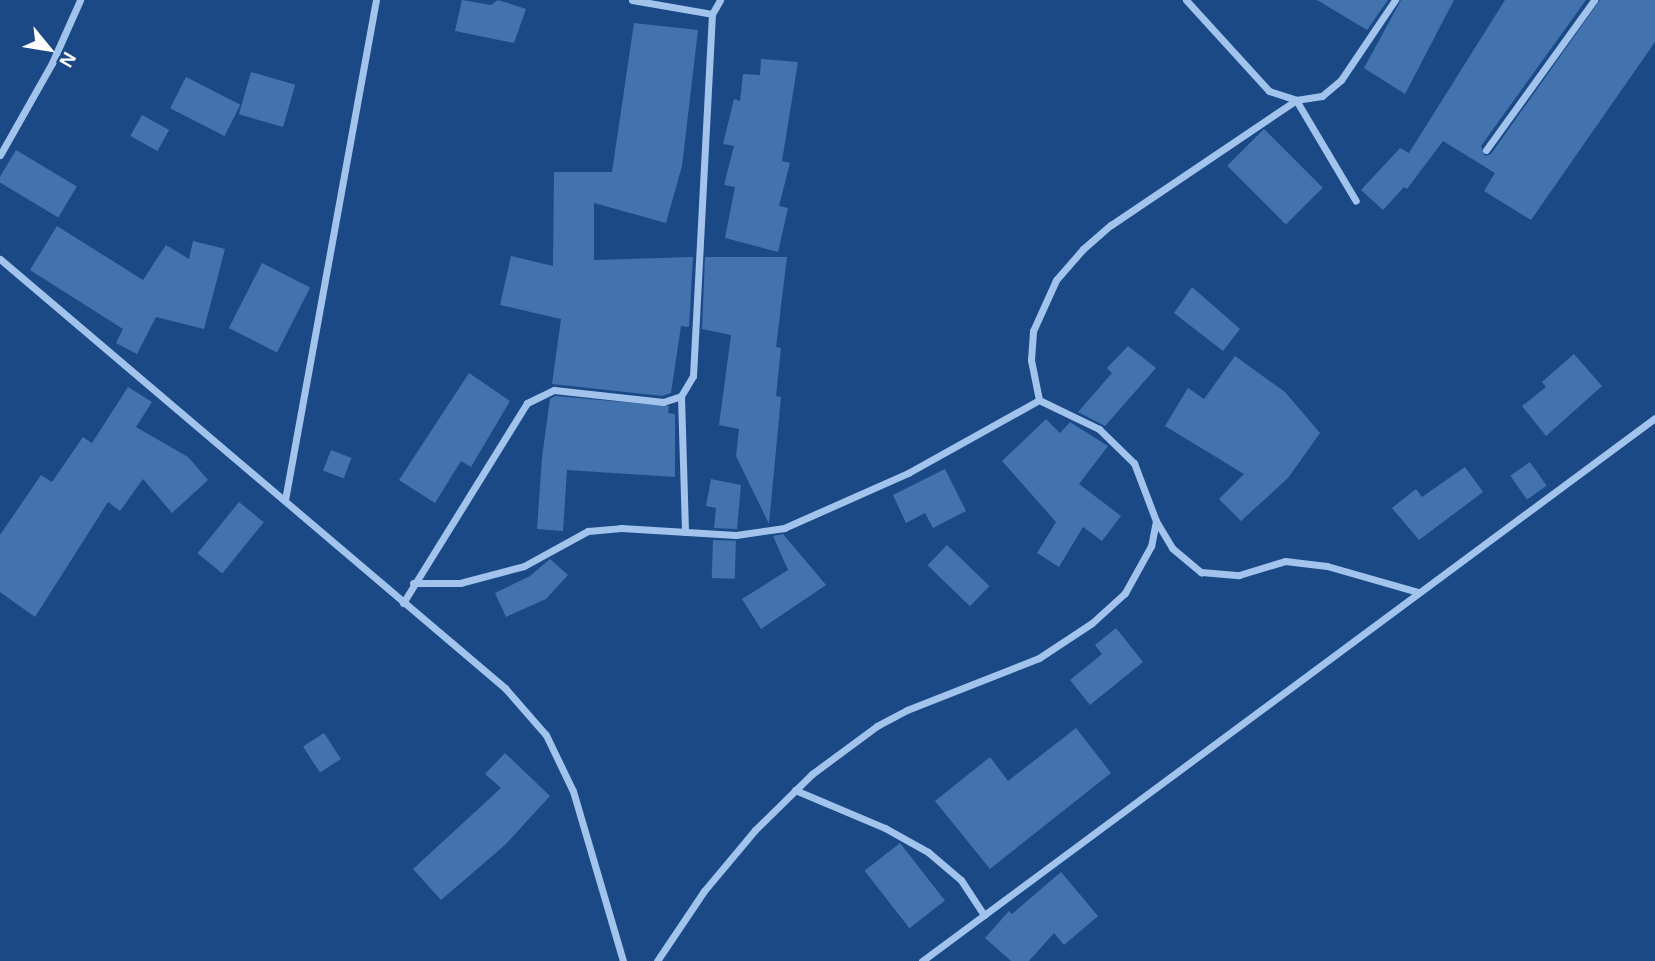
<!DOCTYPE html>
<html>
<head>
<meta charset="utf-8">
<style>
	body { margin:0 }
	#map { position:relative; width:1655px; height:961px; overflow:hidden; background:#1a4986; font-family:Helvetica,sans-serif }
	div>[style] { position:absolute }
	.building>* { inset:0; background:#4273af; transform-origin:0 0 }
	.minor>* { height:7px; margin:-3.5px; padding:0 3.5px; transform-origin:3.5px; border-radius:3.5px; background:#a1c3ec }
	span { translate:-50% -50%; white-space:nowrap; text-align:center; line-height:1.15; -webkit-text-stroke:6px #1a4986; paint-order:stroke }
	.north { position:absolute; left:14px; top:14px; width:70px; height:70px; -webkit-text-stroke:5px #1a4986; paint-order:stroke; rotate:120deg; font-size:19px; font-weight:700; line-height:28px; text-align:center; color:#fff }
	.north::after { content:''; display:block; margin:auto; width:24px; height:32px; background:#fff; clip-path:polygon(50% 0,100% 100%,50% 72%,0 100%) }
</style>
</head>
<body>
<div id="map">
	<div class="building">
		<div style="clip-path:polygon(462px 0,491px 5px,498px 0,526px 9px,514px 43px,455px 31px)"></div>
		<div style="clip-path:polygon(1317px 0,1388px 0,1367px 30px)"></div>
		<div style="clip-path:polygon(1401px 0,1454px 0,1405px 94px,1364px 68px)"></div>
		<div style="clip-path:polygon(1505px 0,1586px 0,1481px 146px,1485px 156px,1491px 154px,1600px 0,1655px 0,1655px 42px,1531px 220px,1484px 191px,1495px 173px,1443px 141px,1407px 189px,1404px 187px,1383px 210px,1361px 190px,1400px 148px,1409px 153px)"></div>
		<div style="clip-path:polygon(634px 23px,698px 30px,682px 166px,666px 223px,594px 203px,594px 260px,693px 257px,689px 327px,681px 326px,671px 393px,662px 396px,552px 384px,561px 319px,500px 305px,511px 256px,553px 266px,554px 172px,612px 172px)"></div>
		<div style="clip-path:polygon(761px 59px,798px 62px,782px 161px,790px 163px,779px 206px,788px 208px,778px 252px,725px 238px,735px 187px,724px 185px,734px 146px,723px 144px,734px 99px,740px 101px,743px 74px,760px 75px)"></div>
		<div style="left:251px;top:72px;width:46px;height:44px;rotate:16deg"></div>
		<div style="left:186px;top:77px;width:61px;height:35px;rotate:27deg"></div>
		<div style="left:142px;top:115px;width:31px;height:24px;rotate:29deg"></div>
		<div style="left:1264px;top:129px;width:83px;height:52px;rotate:45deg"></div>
		<div style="left:16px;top:150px;width:71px;height:36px;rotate:31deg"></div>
		<div style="clip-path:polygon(57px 226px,143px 280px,166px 245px,189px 259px,193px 241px,225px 249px,204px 329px,156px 317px,137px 354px,116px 343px,123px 329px,30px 270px)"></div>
		<div style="clip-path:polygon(705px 257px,787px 257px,776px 347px,781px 348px,776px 396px,781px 397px,769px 524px,736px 456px,739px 429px,719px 425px,731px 335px,702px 329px)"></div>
		<div style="left:262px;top:263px;width:54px;height:73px;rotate:27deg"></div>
		<div style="clip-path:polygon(1192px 287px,1240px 329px,1223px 351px,1174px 313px)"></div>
		<div style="clip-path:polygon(1128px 346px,1156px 368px,1105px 426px,1078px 412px,1112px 373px,1107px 368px)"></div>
		<div style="clip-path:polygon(1574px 354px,1602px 386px,1546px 436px,1522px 406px,1546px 387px,1542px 382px)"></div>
		<div style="clip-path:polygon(1235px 356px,1285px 392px,1320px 433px,1288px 478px,1241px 521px,1219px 499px,1244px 474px,1165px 426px,1188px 388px,1204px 399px)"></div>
		<div style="clip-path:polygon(469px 373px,510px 401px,471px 467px,461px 461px,435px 503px,399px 480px)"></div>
		<div style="clip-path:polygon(128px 387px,152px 402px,136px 427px,188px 457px,208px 480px,172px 513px,143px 479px,120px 511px,108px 502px,35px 617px,0 592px,0 535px,41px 475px,52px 482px,83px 437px,92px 443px)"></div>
		<div style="clip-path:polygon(555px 396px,669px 406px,668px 413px,675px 414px,675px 477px,567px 470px,563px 531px,537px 529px,542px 457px,550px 399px)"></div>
		<div style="clip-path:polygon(1046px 419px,1060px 433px,1070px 422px,1108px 446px,1079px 484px,1121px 516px,1102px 541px,1083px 527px,1059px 567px,1037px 553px,1056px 522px,1002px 461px)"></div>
		<div style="left:331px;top:450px;width:22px;height:22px;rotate:21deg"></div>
		<div style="left:1530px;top:462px;width:29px;height:24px;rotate:55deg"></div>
		<div style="clip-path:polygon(1465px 467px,1483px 492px,1419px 540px,1392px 508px,1416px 489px,1422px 497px)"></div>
		<div style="clip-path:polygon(945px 469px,966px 511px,933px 528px,925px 513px,906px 523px,893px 495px)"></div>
		<div style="clip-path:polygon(711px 479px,741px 485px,737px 529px,714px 528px,716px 508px,706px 506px)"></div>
		<div style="left:239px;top:502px;width:32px;height:66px;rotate:39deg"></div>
		<div style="clip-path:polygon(783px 534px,826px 585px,761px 629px,742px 599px,788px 570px,773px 536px)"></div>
		<div style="left:713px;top:540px;width:23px;height:38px;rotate:2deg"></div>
		<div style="left:947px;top:545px;width:59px;height:28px;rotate:44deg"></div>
		<div style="clip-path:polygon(550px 559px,568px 575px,546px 599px,506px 617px,495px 593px,530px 576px)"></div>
		<div style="clip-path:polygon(1116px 628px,1143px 662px,1090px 705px,1070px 680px,1102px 654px,1095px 645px)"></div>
		<div style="clip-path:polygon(1076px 728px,1111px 773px,990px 869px,935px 801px,990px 757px,1008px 781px)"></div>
		<div style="left:324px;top:733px;width:31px;height:25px;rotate:57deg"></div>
		<div style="clip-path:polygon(505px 753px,550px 796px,505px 845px,441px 900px,413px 869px,501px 788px,485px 774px)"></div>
		<div style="left:900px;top:843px;width:73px;height:45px;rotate:52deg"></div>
		<div style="clip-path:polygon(1061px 872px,1098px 916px,1064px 945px,1054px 933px,1029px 961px,1011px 961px,985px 938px,1009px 911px,1012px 914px)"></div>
	</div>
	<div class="minor">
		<div style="left:632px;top:0;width:81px;rotate:9.9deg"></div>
		<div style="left:1186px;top:0;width:123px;rotate:47.6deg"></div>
		<div style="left:1269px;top:91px;width:28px;rotate:18deg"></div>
		<div style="left:1296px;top:100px;width:26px;rotate:-9deg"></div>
		<div style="left:1322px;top:96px;width:25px;rotate:-40deg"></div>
		<div style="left:1341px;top:80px;width:97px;rotate:-56deg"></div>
		<div style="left:1486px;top:150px;width:185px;rotate:-54.2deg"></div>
		<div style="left:0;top:155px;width:106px;rotate:-60.5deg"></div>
		<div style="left:52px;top:63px;width:69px;rotate:-66deg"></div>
		<div style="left:0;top:259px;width:663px;rotate:40.35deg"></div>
		<div style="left:505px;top:688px;width:62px;rotate:48.9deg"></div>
		<div style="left:546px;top:735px;width:62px;rotate:64.3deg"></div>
		<div style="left:573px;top:791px;width:177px;rotate:73.6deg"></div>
		<div style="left:681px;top:396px;width:136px;rotate:88.3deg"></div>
		<div style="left:1039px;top:400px;width:41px;rotate:-101.3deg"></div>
		<div style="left:1031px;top:360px;width:29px;rotate:-86deg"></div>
		<div style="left:1033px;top:331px;width:56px;rotate:-65.7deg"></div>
		<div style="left:1056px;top:280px;width:41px;rotate:-48.9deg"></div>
		<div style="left:1083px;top:249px;width:37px;rotate:-41deg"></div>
		<div style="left:1111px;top:225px;width:223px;rotate:-34deg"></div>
		<div style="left:1296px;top:100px;width:117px;rotate:59.3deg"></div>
		<div style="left:285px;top:500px;width:508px;rotate:-79.69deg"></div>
		<div style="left:1156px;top:521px;width:31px;rotate:59deg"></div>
		<div style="left:1172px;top:548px;width:38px;rotate:40deg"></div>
		<div style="left:1201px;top:572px;width:38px;rotate:5deg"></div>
		<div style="left:1239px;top:575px;width:48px;rotate:-16.9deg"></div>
		<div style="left:1285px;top:561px;width:42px;rotate:6.8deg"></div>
		<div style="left:1327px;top:566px;width:95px;rotate:15.9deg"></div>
		<div style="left:413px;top:583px;width:47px"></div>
		<div style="left:460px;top:583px;width:66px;rotate:-14.9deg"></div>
		<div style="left:524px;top:566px;width:73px;rotate:-28.7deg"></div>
		<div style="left:588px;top:531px;width:33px;rotate:-5deg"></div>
		<div style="left:621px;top:528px;width:115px;rotate:3.5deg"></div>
		<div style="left:736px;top:535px;width:49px;rotate:-8.3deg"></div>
		<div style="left:784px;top:528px;width:136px;rotate:-23.9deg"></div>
		<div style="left:908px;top:473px;width:150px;rotate:-29.1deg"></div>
		<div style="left:1039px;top:400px;width:67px;rotate:25.8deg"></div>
		<div style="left:1099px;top:429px;width:49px;rotate:44.2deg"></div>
		<div style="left:1134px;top:463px;width:62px;rotate:69.2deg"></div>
		<div style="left:1156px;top:521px;width:25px;rotate:101deg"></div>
		<div style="left:1151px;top:546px;width:54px;rotate:119deg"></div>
		<div style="left:1125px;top:593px;width:45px;rotate:137.7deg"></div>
		<div style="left:1092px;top:623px;width:64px;rotate:146.6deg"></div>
		<div style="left:1039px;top:658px;width:142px;rotate:158.5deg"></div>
		<div style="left:907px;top:710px;width:34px;rotate:152deg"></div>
		<div style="left:877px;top:726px;width:81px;rotate:143.6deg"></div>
		<div style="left:812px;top:774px;width:80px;rotate:135.5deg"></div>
		<div style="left:755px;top:830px;width:80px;rotate:129.9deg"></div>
		<div style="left:704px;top:891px;width:84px;rotate:123.9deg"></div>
		<div style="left:403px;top:603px;width:235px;rotate:-58.2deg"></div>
		<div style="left:527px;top:403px;width:30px;rotate:-26deg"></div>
		<div style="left:554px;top:390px;width:110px;rotate:6.3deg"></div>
		<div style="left:663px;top:402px;width:19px;rotate:-18deg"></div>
		<div style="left:681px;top:396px;width:23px;rotate:-59deg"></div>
		<div style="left:693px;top:376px;width:362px;rotate:-87deg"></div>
		<div style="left:712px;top:14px;width:16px;rotate:-60deg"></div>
		<div style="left:795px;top:790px;width:98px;rotate:22.9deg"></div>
		<div style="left:885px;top:828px;width:49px;rotate:29.2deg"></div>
		<div style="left:928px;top:852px;width:43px;rotate:40.3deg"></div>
		<div style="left:961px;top:880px;width:42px;rotate:56.7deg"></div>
		<div style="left:922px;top:961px;width:912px;rotate:-36.53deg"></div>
	</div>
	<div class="north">N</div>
</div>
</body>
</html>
